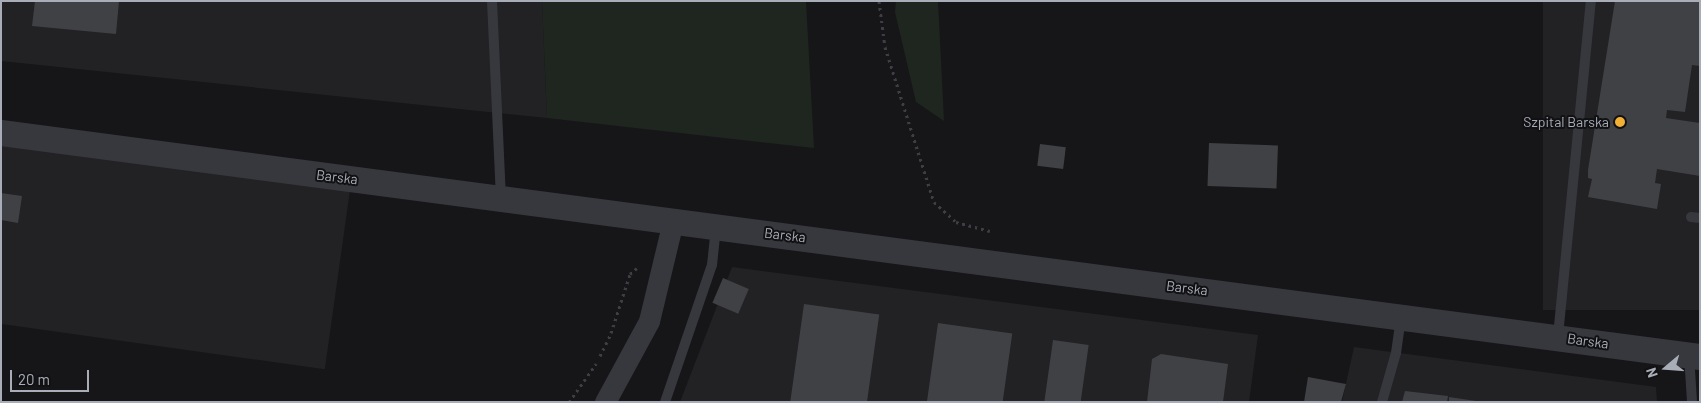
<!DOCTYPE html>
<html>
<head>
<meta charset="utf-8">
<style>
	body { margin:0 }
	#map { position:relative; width:1701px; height:403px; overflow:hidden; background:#161618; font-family:Barlow,sans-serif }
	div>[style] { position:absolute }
	.built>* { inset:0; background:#222225; transform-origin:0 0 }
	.green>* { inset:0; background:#1e261f }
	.building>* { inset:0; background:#404145; transform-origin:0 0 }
	.path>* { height:3px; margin-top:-1.5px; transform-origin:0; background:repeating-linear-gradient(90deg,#3d3f44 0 2.5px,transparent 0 6.5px) }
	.service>* { height:10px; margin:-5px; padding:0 5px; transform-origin:5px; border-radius:5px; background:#37383d }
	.minor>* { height:21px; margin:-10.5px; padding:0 10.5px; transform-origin:10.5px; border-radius:10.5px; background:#37383d }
	.tertiary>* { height:26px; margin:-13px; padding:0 13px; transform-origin:13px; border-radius:13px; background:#37383d }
	.dots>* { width:14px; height:14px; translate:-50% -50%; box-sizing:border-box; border:2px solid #111113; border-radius:50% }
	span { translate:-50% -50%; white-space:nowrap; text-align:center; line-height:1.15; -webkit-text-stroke:4px #111113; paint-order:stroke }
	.poi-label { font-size:14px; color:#a8adb8 }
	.right { translate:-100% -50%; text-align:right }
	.street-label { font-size:14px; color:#a8adb8 }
	.frame { position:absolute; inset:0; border:2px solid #a8adb8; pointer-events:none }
	.north { position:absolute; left:1641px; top:343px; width:50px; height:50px; -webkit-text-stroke:4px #111113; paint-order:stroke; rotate:252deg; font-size:14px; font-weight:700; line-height:20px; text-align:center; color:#a8adb8 }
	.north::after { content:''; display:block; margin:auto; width:18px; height:22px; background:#a8adb8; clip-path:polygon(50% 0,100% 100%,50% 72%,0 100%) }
	.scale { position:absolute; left:10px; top:370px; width:79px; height:22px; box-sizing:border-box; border:2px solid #a8adb8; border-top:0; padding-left:6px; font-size:15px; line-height:18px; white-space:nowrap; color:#a8adb8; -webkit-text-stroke:4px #111113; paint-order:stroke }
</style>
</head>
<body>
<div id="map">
	<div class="built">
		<div style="clip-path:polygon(1px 1px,542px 1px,547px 118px,1px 61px)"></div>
		<div style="left:1543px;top:1px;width:157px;height:309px"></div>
		<div style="left:1px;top:137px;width:353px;height:185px;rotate:8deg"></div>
		<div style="clip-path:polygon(732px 267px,1258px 335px,1249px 402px,680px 402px)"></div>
		<div style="clip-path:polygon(1354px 347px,1656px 387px,1657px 402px,1342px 402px)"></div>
	</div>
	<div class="green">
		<div style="clip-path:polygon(542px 1px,806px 1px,814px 148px,547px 118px)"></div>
		<div style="clip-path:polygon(896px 1px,938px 1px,944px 121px,916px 102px,895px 12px)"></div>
	</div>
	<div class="building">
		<div style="clip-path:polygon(35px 1px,119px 1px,116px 34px,32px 26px)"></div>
		<div style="clip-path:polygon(1615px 1px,1700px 1px,1700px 66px,1692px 65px,1685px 112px,1667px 110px,1666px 118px,1700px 123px,1700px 176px,1657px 169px,1655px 183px,1661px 184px,1657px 209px,1588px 197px,1592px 179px,1588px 178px,1588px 170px)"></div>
		<div style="left:1209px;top:143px;width:69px;height:43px;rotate:2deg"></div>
		<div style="left:1040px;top:144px;width:26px;height:22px;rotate:7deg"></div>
		<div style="clip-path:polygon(1px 193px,22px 196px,18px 223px,1px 220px)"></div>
		<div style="left:723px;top:278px;width:28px;height:27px;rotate:23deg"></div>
		<div style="left:804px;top:304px;width:76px;height:99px;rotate:8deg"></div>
		<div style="left:938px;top:323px;width:75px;height:80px;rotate:8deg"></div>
		<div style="left:1053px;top:340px;width:36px;height:63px;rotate:8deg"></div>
		<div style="clip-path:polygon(1161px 354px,1228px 364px,1223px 402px,1147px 402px,1152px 359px)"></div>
		<div style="clip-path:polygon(1308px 377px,1346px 384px,1341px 402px,1304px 402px)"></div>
		<div style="clip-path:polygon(1405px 391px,1448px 396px,1447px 402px,1402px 402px)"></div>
		<div style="clip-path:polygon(1449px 397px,1476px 401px,1476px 402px,1449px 402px)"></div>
	</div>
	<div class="path">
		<div style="left:879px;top:1px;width:46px;rotate:82.6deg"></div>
		<div style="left:885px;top:47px;width:163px;rotate:72.5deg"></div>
		<div style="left:934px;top:202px;width:30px;rotate:42deg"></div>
		<div style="left:956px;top:222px;width:35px;rotate:15deg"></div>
		<div style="left:600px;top:356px;width:25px;rotate:-64deg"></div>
		<div style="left:611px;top:333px;width:62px;rotate:-72.1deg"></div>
		<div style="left:630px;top:274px;width:9px;rotate:-41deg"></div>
		<div style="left:569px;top:402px;width:47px;rotate:-54.6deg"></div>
	</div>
	<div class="service">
		<div style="left:492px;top:1px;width:197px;rotate:87.4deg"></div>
		<div style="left:1691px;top:217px;width:9px;rotate:6deg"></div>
		<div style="left:1558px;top:336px;width:337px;rotate:-84.4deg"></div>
		<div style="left:1689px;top:355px;width:47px;rotate:86.3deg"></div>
		<div style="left:665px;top:402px;width:145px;rotate:-71.1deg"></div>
		<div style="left:712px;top:265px;width:38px;rotate:-84deg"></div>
		<div style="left:1382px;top:402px;width:51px;rotate:-74.1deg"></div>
		<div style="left:1396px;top:353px;width:35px;rotate:-82deg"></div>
	</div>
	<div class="minor">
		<div style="left:605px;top:402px;width:92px;rotate:-61.5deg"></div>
		<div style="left:649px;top:321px;width:103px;rotate:-76.5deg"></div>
	</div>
	<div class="tertiary">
		<div style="left:1px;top:133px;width:1714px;rotate:7.51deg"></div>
	</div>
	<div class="dots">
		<div style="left:1620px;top:122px;background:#f2b134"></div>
	</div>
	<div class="poi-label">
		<span class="right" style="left:1609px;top:122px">Szpital Barska</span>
	</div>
	<div class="street-label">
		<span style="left:337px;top:177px;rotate:7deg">Barska</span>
		<span style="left:785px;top:235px;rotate:7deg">Barska</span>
		<span style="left:1187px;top:288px;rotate:7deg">Barska</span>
		<span style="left:1588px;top:341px;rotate:8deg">Barska</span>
	</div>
	<div class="frame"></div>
	<div class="north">N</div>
	<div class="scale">20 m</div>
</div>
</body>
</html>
